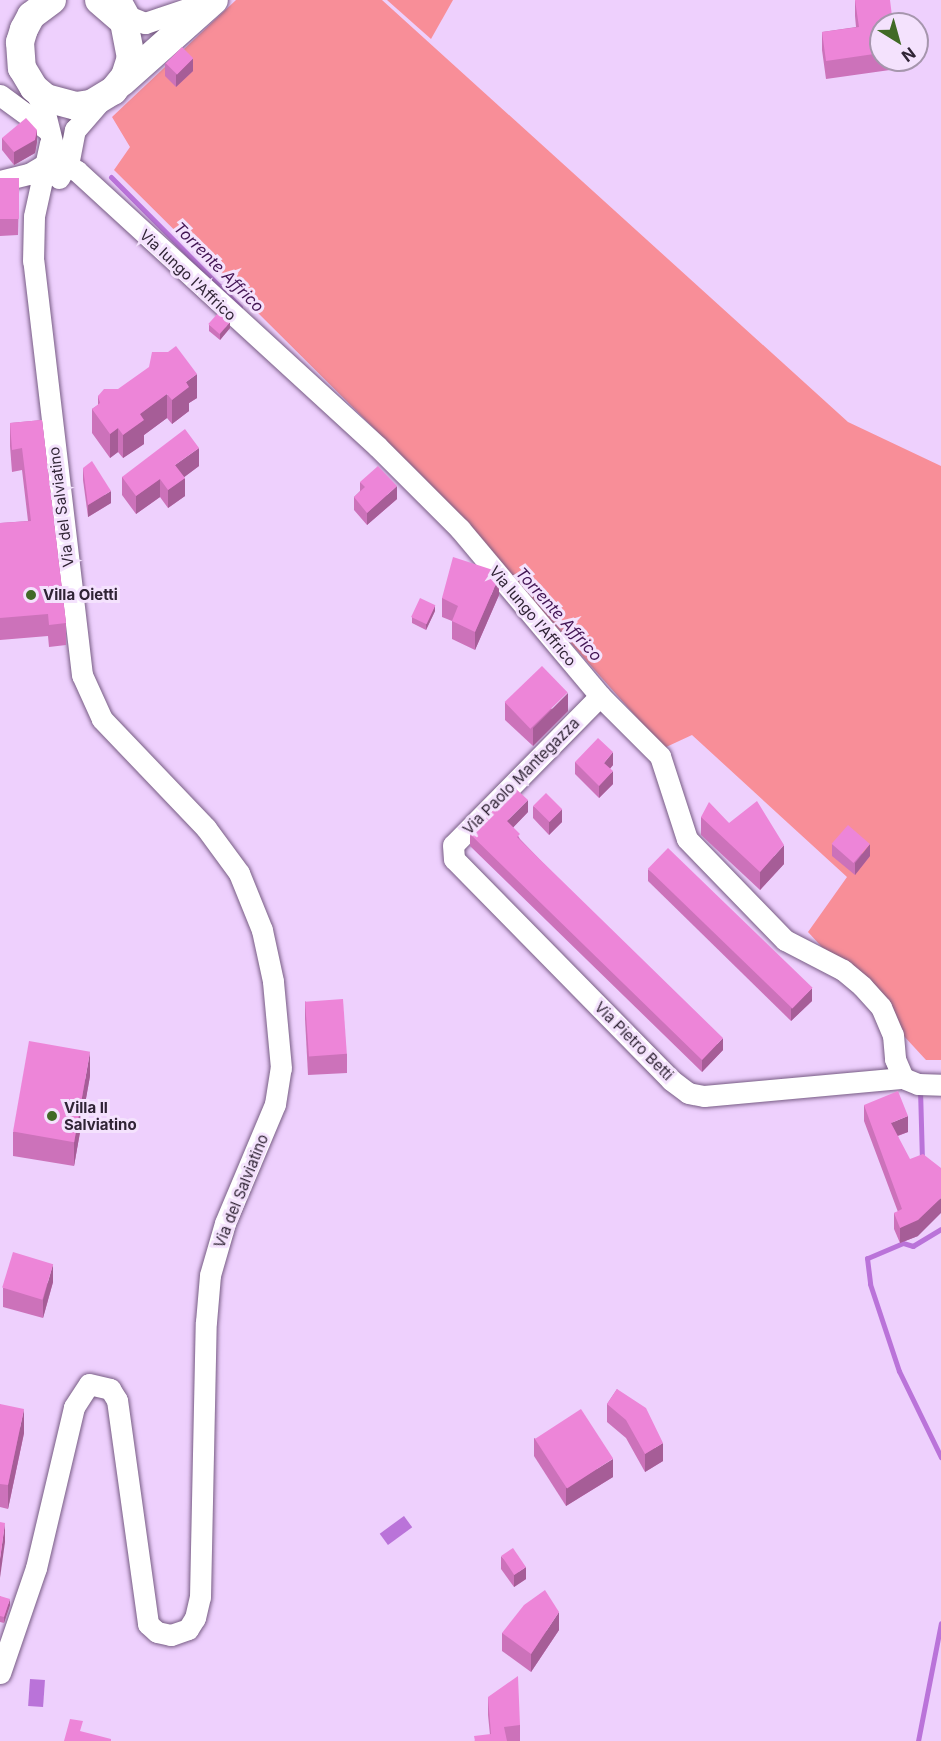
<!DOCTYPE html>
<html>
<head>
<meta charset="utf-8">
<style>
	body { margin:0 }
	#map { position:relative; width:941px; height:1741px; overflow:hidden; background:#eed0fd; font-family:Inter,sans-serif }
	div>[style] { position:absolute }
	.green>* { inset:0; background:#f88e98 }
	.water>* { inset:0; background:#ba73d9; transform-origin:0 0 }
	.stream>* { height:5px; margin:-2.5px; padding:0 2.5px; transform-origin:2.5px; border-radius:2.5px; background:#ba73d9 }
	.roads { filter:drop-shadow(0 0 2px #775c84) drop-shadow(0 0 2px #775c84) }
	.minor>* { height:21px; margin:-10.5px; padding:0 10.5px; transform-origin:10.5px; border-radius:10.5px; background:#fff }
	.secondary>* { height:28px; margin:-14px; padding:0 14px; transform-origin:14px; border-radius:14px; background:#fff }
	.wall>* { inset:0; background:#cc72ba }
	.shaded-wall>* { inset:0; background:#a65d97 }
	.building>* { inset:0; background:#ed85d8; transform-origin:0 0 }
	.dots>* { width:16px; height:16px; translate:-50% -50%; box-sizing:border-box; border:3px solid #f4e2fd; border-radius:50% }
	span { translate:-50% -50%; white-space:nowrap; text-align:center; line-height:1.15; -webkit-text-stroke:6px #f4e2fd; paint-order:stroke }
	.street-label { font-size:15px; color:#302435 }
	.poi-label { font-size:15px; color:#302435; font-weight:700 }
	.left { translate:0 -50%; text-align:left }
	.water-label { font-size:16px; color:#421453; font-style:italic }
	.north { position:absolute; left:869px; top:12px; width:60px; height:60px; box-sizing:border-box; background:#f4e2fd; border:2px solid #a696ad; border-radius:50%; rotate:143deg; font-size:16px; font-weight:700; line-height:24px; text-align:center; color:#302435 }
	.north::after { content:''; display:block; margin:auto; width:21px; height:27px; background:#416a26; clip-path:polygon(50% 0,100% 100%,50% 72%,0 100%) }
</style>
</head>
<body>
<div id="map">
	<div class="green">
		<div style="clip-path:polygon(236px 0,382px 0,848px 422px,941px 466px,941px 1060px,926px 1060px,808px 932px,847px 877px,692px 735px,664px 748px,425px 479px,114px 170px,130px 147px,112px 117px)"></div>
		<div style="clip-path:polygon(387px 0,453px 0,431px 39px)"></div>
	</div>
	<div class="water">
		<div style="left:404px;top:1516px;width:14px;height:30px;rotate:54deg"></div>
		<div style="left:30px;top:1679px;width:15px;height:27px;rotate:4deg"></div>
	</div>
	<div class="stream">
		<div style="left:111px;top:177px;width:183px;rotate:45.2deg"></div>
		<div style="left:920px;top:1089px;width:71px;rotate:88.4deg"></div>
		<div style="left:941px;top:1229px;width:33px;rotate:149deg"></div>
		<div style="left:913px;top:1246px;width:10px;rotate:-163deg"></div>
		<div style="left:903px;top:1243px;width:39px;rotate:157deg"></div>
		<div style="left:867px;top:1258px;width:26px;rotate:83deg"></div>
		<div style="left:870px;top:1284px;width:92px;rotate:71.6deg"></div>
		<div style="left:899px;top:1371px;width:96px;rotate:64deg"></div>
		<div style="left:918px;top:1741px;width:120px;rotate:-79deg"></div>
	</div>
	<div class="roads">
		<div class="minor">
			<div style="left:121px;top:1px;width:18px;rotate:61deg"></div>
			<div style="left:130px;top:17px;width:16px;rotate:22deg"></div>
			<div style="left:145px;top:23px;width:62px;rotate:-18.7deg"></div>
			<div style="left:34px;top:88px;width:27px;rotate:66deg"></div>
			<div style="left:45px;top:113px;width:50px;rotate:76.2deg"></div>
			<div style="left:57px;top:162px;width:22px;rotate:24deg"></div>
			<div style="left:77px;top:171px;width:408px;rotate:42.5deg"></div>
			<div style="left:378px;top:447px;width:116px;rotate:45deg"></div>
			<div style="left:460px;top:529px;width:218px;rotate:50deg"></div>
			<div style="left:600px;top:696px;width:85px;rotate:45deg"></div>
			<div style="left:660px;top:756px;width:87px;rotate:72deg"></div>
			<div style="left:687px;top:839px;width:141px;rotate:45.9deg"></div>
			<div style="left:785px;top:940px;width:65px;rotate:27.3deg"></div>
			<div style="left:843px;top:970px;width:25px;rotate:40deg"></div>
			<div style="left:862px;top:986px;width:28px;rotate:48deg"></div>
			<div style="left:881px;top:1007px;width:30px;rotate:67deg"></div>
			<div style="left:893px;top:1035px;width:24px;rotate:85deg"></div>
			<div style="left:895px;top:1059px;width:21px;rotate:67deg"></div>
			<div style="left:903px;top:1078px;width:16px;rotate:22deg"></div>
			<div style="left:918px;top:1084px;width:23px;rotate:2deg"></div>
			<div style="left:0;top:95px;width:61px;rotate:36.3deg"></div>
			<div style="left:59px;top:178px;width:21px;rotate:-61deg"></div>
			<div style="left:69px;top:160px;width:31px;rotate:-79deg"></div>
			<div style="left:75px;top:130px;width:40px;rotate:-49deg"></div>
			<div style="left:0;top:181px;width:30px;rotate:-14deg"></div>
			<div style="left:29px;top:174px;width:21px;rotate:-31deg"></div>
			<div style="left:600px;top:696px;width:209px;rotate:134.6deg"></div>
			<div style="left:453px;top:845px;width:14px;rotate:86deg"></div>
			<div style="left:454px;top:859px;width:310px;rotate:45.5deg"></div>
			<div style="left:671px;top:1080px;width:21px;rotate:37deg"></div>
			<div style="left:688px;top:1093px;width:16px;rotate:11deg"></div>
			<div style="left:704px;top:1096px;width:200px;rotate:-5.2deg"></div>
			<div style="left:0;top:1673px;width:111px;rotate:-71.1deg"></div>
			<div style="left:36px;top:1568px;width:165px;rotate:-76.7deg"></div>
			<div style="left:74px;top:1407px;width:27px;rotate:-57deg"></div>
			<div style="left:89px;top:1384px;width:22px;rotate:13deg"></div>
			<div style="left:110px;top:1389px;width:13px;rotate:58deg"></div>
			<div style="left:117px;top:1400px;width:226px;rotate:82.1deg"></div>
			<div style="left:148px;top:1624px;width:12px;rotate:42deg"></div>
			<div style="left:157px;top:1632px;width:14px;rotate:12deg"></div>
			<div style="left:171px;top:1635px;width:18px;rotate:-19deg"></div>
			<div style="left:188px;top:1629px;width:13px;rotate:-58deg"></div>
			<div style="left:195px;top:1618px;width:22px;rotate:-77deg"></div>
			<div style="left:200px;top:1597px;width:275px;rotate:-88.8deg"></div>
			<div style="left:206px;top:1322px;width:47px;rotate:-85.1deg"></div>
			<div style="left:210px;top:1275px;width:54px;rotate:-73.9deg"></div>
			<div style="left:225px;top:1223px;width:129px;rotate:-67.2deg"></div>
			<div style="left:275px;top:1104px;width:36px;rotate:-81deg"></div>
			<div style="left:281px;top:1068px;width:87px;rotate:-95.3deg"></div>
			<div style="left:273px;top:981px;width:52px;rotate:-102.2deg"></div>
			<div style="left:262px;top:930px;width:61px;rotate:-112deg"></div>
			<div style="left:239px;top:873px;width:56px;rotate:-126.3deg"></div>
			<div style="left:206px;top:828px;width:151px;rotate:-133.7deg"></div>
			<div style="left:102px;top:719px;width:48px;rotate:-114.4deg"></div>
			<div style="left:82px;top:675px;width:417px;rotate:-96.7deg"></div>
			<div style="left:33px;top:261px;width:45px;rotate:-88.7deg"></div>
			<div style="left:34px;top:216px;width:75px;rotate:-77.6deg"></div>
		</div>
		<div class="secondary">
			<div style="left:52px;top:0;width:26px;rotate:143deg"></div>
			<div style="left:31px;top:16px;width:15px;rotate:118deg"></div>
			<div style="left:24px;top:29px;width:14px;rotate:107deg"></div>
			<div style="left:20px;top:42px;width:26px;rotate:86deg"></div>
			<div style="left:22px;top:68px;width:23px;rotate:59deg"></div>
			<div style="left:34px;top:88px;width:16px;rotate:40deg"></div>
			<div style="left:46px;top:98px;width:31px;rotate:15deg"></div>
			<div style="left:76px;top:106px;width:15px;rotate:-8deg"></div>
			<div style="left:91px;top:104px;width:26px;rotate:-31deg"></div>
			<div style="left:113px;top:91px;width:19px;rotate:-51deg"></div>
			<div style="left:125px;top:76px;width:19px;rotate:-72deg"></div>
			<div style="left:131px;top:58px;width:37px;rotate:-101deg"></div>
			<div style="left:124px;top:22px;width:33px;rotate:-139deg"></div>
			<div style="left:122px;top:82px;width:123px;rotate:-41.7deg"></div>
		</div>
	</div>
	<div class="wall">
		<div style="clip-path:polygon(855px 0,881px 24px,881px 60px,897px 60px,897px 69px,826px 79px,822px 50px,822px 32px,856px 27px,855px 16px)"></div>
		<div style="clip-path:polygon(165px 63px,193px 71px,176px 87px,165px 76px)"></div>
		<div style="clip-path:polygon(2px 138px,37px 142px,35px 153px,14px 165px,2px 150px)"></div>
		<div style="clip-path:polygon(0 178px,19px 195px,18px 235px,0 236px)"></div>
		<div style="clip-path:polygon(209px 325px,230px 328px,220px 340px,209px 331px)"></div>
		<div style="clip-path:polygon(118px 389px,197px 398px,189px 403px,189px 411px,172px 424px,167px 418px,144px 435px,144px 444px,123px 458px,118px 452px,110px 458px,92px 433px,92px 409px,98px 405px,98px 396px)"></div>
		<div style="clip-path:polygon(42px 420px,66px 623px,66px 645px,49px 647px,48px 636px,0 640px,0 523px,28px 521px,22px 470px,12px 472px,10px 446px,10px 423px)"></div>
		<div style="clip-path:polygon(199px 466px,184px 477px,185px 496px,168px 508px,160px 497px,136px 514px,122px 495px,122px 477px)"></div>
		<div style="clip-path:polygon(83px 468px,111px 503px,88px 517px,83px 480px)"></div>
		<div style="clip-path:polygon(360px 482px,397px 499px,367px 525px,354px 510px,354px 497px,360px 491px)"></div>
		<div style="clip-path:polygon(499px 595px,475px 650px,452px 639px,452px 621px,442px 617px,442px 598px)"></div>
		<div style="clip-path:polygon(435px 611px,426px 630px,412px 623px,412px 617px)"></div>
		<div style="clip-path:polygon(505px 702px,568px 711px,533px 746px,505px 720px)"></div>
		<div style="clip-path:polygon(575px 762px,613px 765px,610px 769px,613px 784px,599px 798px,575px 774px)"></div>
		<div style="clip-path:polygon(533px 806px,562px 822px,549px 835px,533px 818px)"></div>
		<div style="clip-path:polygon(528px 812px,513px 827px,520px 839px,723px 1050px,702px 1072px,470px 846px,470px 834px)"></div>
		<div style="clip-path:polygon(701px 817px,729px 823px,784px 864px,760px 890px,701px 835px)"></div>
		<div style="clip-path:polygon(832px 844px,870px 856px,855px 875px,832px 856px)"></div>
		<div style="clip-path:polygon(648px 869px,812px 1001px,791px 1021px,648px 881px)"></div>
		<div style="clip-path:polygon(305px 1001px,347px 1054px,347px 1073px,308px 1075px,305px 1019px)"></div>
		<div style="clip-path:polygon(90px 1076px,74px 1166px,13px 1156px,13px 1132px)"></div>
		<div style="clip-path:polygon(864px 1105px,908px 1132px,898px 1136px,918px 1236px,900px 1243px,894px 1229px,894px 1213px,898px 1212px,864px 1121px)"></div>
		<div style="clip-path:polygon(53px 1282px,43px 1318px,3px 1307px,3px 1288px)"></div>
		<div style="clip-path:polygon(617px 1389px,663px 1461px,645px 1472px,626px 1438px,607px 1422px,607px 1404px)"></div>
		<div style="clip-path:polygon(0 1404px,24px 1433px,8px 1509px,0 1507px)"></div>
		<div style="clip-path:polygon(534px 1438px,613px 1477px,566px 1506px,534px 1456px)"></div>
		<div style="clip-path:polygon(501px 1556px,526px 1579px,514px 1587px,501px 1569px)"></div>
		<div style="clip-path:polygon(0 1596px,10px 1605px,4px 1623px,0 1622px)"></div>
		<div style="clip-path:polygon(559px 1630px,531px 1672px,502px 1651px,502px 1633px)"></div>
		<div style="clip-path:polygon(488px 1697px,520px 1725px,520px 1741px,474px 1741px,490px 1735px,488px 1715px)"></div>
	</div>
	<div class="shaded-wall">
		<div style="clip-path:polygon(193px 58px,193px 71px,176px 87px,176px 75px)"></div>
		<div style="clip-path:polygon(37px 130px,37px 142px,35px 153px,14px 165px,14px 152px)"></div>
		<div style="clip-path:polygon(230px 322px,230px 328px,220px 340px,220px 334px)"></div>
		<div style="clip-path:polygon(197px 374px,197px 398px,189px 403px,189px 411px,172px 424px,172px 400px,186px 382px)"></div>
		<div style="clip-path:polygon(167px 394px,167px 418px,144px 435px,144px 444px,123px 458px,123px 435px,140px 414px)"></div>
		<div style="clip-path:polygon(118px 428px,118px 452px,110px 458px,110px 434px)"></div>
		<div style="clip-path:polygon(199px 448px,199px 466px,175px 484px,175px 465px)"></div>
		<div style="clip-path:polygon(185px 478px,185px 496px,168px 508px,168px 490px)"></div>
		<div style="clip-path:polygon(160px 479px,160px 497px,136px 514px,136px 496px)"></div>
		<div style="clip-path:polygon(397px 486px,397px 499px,367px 525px,367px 513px)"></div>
		<div style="clip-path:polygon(111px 491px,111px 503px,88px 517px,88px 505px)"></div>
		<div style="clip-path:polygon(499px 577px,499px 595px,475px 650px,475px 632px)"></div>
		<div style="clip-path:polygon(435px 605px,435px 611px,426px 630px,426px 624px)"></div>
		<div style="clip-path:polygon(568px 693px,568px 711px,533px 746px,533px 728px)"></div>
		<div style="clip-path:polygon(613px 752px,613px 765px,604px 775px,604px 763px)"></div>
		<div style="clip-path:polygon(613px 771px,613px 784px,599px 798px,599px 786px)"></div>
		<div style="clip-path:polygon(528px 800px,528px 812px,507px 834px,507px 821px)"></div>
		<div style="clip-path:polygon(562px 809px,562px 822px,549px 835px,549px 822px)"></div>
		<div style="clip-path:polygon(870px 844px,870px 856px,855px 875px,855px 863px)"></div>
		<div style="clip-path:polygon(784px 845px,784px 864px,760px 890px,760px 872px)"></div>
		<div style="clip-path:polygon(812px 988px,812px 1001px,791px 1021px,791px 1009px)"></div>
		<div style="clip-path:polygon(723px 1038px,723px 1050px,702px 1072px,702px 1060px)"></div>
		<div style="clip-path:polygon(90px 1052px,90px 1076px,74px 1166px,74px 1143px)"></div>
		<div style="clip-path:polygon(908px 1116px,908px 1132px,891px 1138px,891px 1123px)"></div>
		<div style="clip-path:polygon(941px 1198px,941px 1213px,918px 1236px,900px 1243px,900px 1228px)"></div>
		<div style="clip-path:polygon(53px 1264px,53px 1282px,43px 1318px,43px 1300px)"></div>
		<div style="clip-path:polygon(24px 1409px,24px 1433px,8px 1509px,8px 1485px)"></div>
		<div style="clip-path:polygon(663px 1443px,663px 1461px,645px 1472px,645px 1454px)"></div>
		<div style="clip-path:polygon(613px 1459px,613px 1477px,566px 1506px,566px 1488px)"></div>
		<div style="clip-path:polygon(5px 1523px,5px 1542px,0 1578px,0 1559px)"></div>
		<div style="clip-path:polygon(526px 1567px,526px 1579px,514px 1587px,514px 1575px)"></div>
		<div style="clip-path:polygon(10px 1599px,10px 1605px,4px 1623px,4px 1617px)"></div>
		<div style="clip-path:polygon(559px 1612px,559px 1630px,531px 1672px,531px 1654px)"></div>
	</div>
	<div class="building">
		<div style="clip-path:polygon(855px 0,890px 0,893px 24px,881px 24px,881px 53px,826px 61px,822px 32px,859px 27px)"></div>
		<div style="left:182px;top:47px;width:16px;height:23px;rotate:45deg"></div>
		<div style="clip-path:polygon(26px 118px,37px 130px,35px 140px,14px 152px,2px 138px)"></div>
		<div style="left:0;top:178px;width:19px;height:41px"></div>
		<div style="left:219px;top:312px;width:15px;height:16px;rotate:42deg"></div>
		<div style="clip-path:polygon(176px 346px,197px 374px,186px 382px,189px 387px,172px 400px,167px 394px,140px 414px,144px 420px,123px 435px,118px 428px,110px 434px,92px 409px,100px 403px,98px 396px,104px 389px,118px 389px,149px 367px,152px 352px,168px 352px)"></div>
		<div style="clip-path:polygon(42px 420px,66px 623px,49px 625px,48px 614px,0 618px,0 523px,31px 521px,22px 448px,12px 450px,10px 423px)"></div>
		<div style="clip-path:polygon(185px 429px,199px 448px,175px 465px,185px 478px,168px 490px,160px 479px,136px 496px,122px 477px)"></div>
		<div style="clip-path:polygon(92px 461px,111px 491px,88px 505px,83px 468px)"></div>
		<div style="clip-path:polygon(378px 466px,397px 486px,367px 513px,354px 497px,365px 487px,360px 482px)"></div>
		<div style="clip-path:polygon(453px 557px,493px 570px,499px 577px,475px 632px,452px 621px,458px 606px,442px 598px)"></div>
		<div style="left:420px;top:598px;width:17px;height:21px;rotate:25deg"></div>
		<div style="left:542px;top:666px;width:37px;height:52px;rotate:46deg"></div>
		<div style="clip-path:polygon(598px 738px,613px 752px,604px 763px,613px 771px,599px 786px,575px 762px)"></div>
		<div style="clip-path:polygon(515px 788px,528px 800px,507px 821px,520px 834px,517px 837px,723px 1038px,702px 1060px,470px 834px)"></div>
		<div style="left:546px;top:793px;width:23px;height:18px;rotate:45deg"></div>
		<div style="clip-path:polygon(757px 801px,784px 845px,760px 872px,701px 817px,709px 802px,729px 823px)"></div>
		<div style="left:848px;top:825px;width:29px;height:25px;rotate:41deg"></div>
		<div style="left:668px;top:848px;width:201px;height:29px;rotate:44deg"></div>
		<div style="left:343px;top:999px;width:55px;height:38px;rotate:86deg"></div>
		<div style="left:29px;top:1041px;width:62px;height:92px;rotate:10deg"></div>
		<div style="clip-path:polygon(898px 1091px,908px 1116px,891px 1123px,910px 1159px,923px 1154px,941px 1168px,941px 1198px,918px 1220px,900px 1228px,894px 1213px,902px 1209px,864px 1105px)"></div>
		<div style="left:13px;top:1252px;width:42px;height:37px;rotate:17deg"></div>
		<div style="clip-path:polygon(617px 1389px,646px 1408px,663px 1443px,645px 1454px,626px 1420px,607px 1404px)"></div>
		<div style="clip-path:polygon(0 1404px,24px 1409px,8px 1485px,0 1484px)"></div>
		<div style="left:581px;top:1409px;width:59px;height:55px;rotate:57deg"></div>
		<div style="clip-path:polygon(0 1522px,5px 1523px,0 1559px)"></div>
		<div style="left:513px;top:1548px;width:23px;height:14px;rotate:56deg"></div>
		<div style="clip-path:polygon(545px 1590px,559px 1612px,531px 1654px,502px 1633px,524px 1605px)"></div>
		<div style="clip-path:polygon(0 1596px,10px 1599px,4px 1617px,0 1616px)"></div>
		<div style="clip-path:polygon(518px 1676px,520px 1725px,504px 1727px,507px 1741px,475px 1741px,474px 1736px,491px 1734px,488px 1697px)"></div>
		<div style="clip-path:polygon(70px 1719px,83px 1721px,80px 1731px,111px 1739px,111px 1741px,64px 1741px)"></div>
	</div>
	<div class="dots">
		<div style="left:31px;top:595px;background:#416a26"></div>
		<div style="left:52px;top:1116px;background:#416a26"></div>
	</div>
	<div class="street-label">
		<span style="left:188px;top:275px;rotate:43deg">Via lungo l'Affrico</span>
		<span style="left:61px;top:507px;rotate:-97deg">Via del Salviatino</span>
		<span style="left:533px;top:616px;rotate:50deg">Via lungo l'Affrico</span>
		<span style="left:521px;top:776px;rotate:-45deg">Via Paolo Mantegazza</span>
		<span style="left:634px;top:1041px;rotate:45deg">Via Pietro Betti</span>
		<span style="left:241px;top:1191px;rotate:-68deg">Via del Salviatino</span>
	</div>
	<div class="poi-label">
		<span class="left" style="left:43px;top:595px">Villa Oietti</span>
		<span class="left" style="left:64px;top:1116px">Villa Il<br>Salviatino</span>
	</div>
	<div class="water-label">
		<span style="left:219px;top:267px;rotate:45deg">Torrente Affrico</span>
		<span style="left:559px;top:614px;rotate:48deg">Torrente Affrico</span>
	</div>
	<div class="north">N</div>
</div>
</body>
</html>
